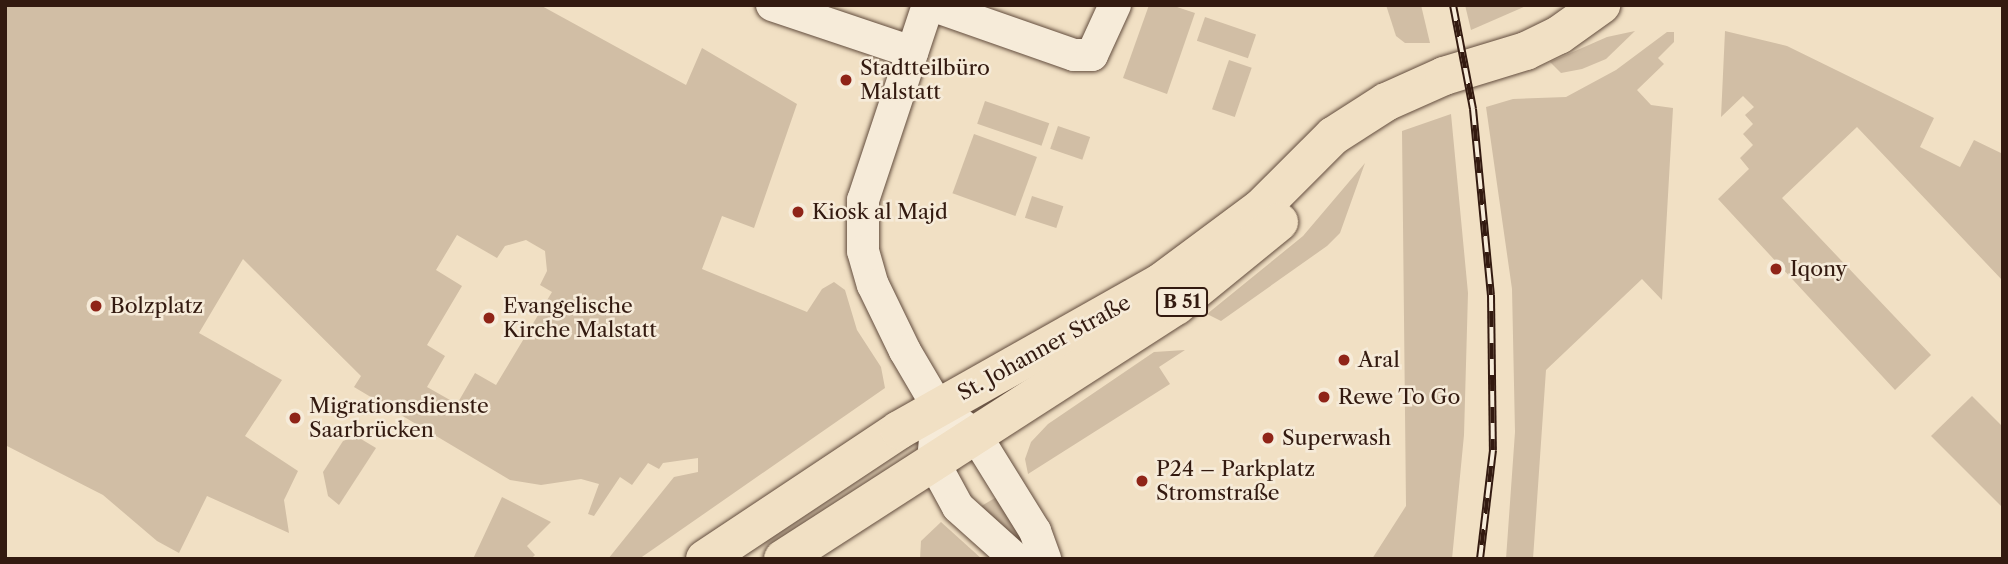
<!DOCTYPE html>
<html>
<head>
<meta charset="utf-8">
<style>
	body { margin:0 }
	#map { position:relative; width:2008px; height:564px; overflow:hidden; background:#f1e0c4; font-family:"Libre Caslon Text",serif }
	div>[style] { position:absolute }
	.green>* { inset:0; background:#d1bea5; transform-origin:0 0 }
	.roads { filter:drop-shadow(0 0 2px #624c3d) drop-shadow(0 0 2px #624c3d) }
	.street>* { height:32px; margin:-16px; padding:0 16px; transform-origin:16px; border-radius:16px; background:#f6ebd9 }
	.primary>* { height:38px; margin:-19px; padding:0 19px; transform-origin:19px; border-radius:19px; background:#f1e0c4 }
	.rail>* { height:8px; margin-top:-4px; transform-origin:0; background:repeating-linear-gradient(90deg,#f6ebd9 0 16px,#331a10 0 32px); box-sizing:border-box; border-block:2px solid #331a10 }
	.dots>* { width:19px; height:19px; translate:-50% -50%; box-sizing:border-box; border:4px solid #f6ebd9; border-radius:50% }
	span { translate:-50% -50%; white-space:nowrap; text-align:center; line-height:1.15; -webkit-text-stroke:5px #f6ebd9; paint-order:stroke }
	.shield-label span { padding:2px 5px; background:#f6ebd9; border:2px solid; border-radius:5px; -webkit-text-stroke-width:0 }
	.shield-label { font-size:19px; color:#331a10; font-weight:700 }
	.poi-label { font-size:21px; color:#331a10 }
	.left { translate:0 -50%; text-align:left }
	.street-label { font-size:21px; color:#331a10 }
	.frame { position:absolute; inset:0; border:7px solid #331a10; pointer-events:none }
</style>
</head>
<body>
<div id="map">
	<div class="green">
		<div style="clip-path:polygon(evenodd,5px 5px,540px 5px,686px 85px,702px 48px,797px 104px,754px 228px,722px 216px,702px 269px,807px 312px,822px 289px,834px 282px,845px 290px,857px 330px,881px 367px,885px 388px,639px 559px,608px 559px,674px 477px,698px 472px,698px 458px,663px 463px,659px 469px,648px 463px,632px 485px,620px 477px,594px 516px,588px 514px,599px 484px,581px 479px,541px 485px,510px 480px,354px 387px,361px 376px,243px 259px,199px 333px,282px 380px,245px 436px,298px 471px,284px 500px,289px 533px,207px 496px,179px 553px,157px 541px,103px 495px,5px 445px,5px 5px,457px 235px,497px 258px,505px 246px,526px 240px,545px 251px,547px 271px,540px 285px,552px 292px,496px 385px,475px 373px,457px 404px,427px 387px,445px 356px,427px 345px,462px 286px,436px 270px,457px 235px)"></div>
		<div style="clip-path:polygon(1149px 5px,1171px 5px,1195px 13px,1167px 94px,1123px 78px)"></div>
		<div style="clip-path:polygon(1386px 5px,1421px 5px,1430px 43px,1405px 43px,1396px 36px)"></div>
		<div style="clip-path:polygon(1465px 5px,1528px 5px,1471px 30px)"></div>
		<div style="left:1205px;top:17px;width:54px;height:25px;rotate:19deg"></div>
		<div style="clip-path:polygon(1635px 31px,1606px 59px,1582px 69px,1561px 73px,1550px 62px,1607px 37px)"></div>
		<div style="clip-path:polygon(1725px 31px,1787px 46px,1934px 118px,1920px 147px,1960px 167px,1974px 140px,2003px 154px,2003px 281px,1857px 127px,1782px 198px,1931px 355px,1895px 390px,1718px 199px,1749px 169px,1740px 158px,1753px 145px,1743px 134px,1753px 124px,1745px 115px,1754px 107px,1743px 96px,1721px 117px)"></div>
		<div style="clip-path:polygon(1667px 32px,1674px 32px,1674px 42px,1658px 58px,1664px 64px,1637px 90px,1651px 105px,1673px 108px,1662px 300px,1642px 279px,1546px 370px,1533px 559px,1506px 559px,1515px 432px,1512px 289px,1486px 107px,1513px 99px,1566px 97px,1616px 70px)"></div>
		<div style="left:1229px;top:60px;width:24px;height:52px;rotate:19deg"></div>
		<div style="left:985px;top:101px;width:68px;height:24px;rotate:19deg"></div>
		<div style="clip-path:polygon(1451px 114px,1468px 293px,1464px 435px,1452px 559px,1372px 559px,1406px 506px,1402px 131px)"></div>
		<div style="left:1058px;top:126px;width:34px;height:24px;rotate:19deg"></div>
		<div style="left:974px;top:134px;width:67px;height:63px;rotate:20deg"></div>
		<div style="clip-path:polygon(1365px 163px,1340px 233px,1327px 246px,1221px 321px,1207px 314px,1303px 236px)"></div>
		<div style="left:1032px;top:196px;width:33px;height:23px;rotate:18deg"></div>
		<div style="clip-path:polygon(1185px 350px,1159px 367px,1170px 384px,1028px 474px,1025px 459px,1031px 442px,1048px 424px,1154px 352px)"></div>
		<div style="clip-path:polygon(1972px 396px,2003px 427px,2003px 508px,1931px 436px)"></div>
		<div style="clip-path:polygon(356px 436px,376px 448px,339px 505px,328px 496px,323px 472px,343px 441px)"></div>
		<div style="clip-path:polygon(1000px 495px,1031px 557px,978px 508px)"></div>
		<div style="clip-path:polygon(502px 497px,551px 522px,527px 546px,535px 555px,531px 559px,473px 559px)"></div>
		<div style="clip-path:polygon(941px 522px,982px 559px,920px 559px,921px 541px)"></div>
	</div>
	<div class="roads">
		<div class="street">
			<div style="left:772px;top:5px;width:148px;rotate:18.6deg"></div>
			<div style="left:928px;top:5px;width:206px;rotate:108.4deg"></div>
			<div style="left:863px;top:200px;width:51px;rotate:90deg"></div>
			<div style="left:863px;top:251px;width:35px;rotate:74deg"></div>
			<div style="left:873px;top:285px;width:73px;rotate:64.1deg"></div>
			<div style="left:905px;top:351px;width:65px;rotate:59.5deg"></div>
			<div style="left:938px;top:407px;width:48px;rotate:37.3deg"></div>
			<div style="left:976px;top:436px;width:112px;rotate:58.2deg"></div>
			<div style="left:1035px;top:531px;width:30px;rotate:70deg"></div>
			<div style="left:931px;top:5px;width:151px;rotate:19.3deg"></div>
			<div style="left:1074px;top:55px;width:18px"></div>
			<div style="left:1092px;top:55px;width:55px;rotate:-65.3deg"></div>
			<div style="left:938px;top:407px;width:54px;rotate:95.3deg"></div>
			<div style="left:933px;top:461px;width:52px;rotate:61.5deg"></div>
			<div style="left:958px;top:507px;width:78px;rotate:41.9deg"></div>
		</div>
		<div class="primary">
			<div style="left:705px;top:559px;width:233px;rotate:-33.6deg"></div>
			<div style="left:899px;top:430px;width:300px;rotate:-29.4deg"></div>
			<div style="left:1160px;top:283px;width:126px;rotate:-36.6deg"></div>
			<div style="left:1261px;top:208px;width:102px;rotate:-45deg"></div>
			<div style="left:1333px;top:136px;width:63px;rotate:-32.7deg"></div>
			<div style="left:1386px;top:102px;width:64px;rotate:-24.1deg"></div>
			<div style="left:1444px;top:76px;width:86px;rotate:-17deg"></div>
			<div style="left:1526px;top:51px;width:37px;rotate:-26deg"></div>
			<div style="left:1559px;top:35px;width:52px;rotate:-35.5deg"></div>
			<div style="left:783px;top:559px;width:467px;rotate:-32.8deg"></div>
			<div style="left:1176px;top:306px;width:133px;rotate:-39.2deg"></div>
		</div>
	</div>
	<div class="rail">
		<div style="left:1453px;top:5px;width:106px;rotate:79.1deg"></div>
		<div style="left:1473px;top:109px;width:187px;rotate:84.5deg"></div>
		<div style="left:1491px;top:295px;width:155px;rotate:89.3deg"></div>
		<div style="left:1493px;top:450px;width:110px;rotate:96.8deg"></div>
	</div>
	<div class="dots">
		<div style="left:846px;top:80px;background:#8f2418"></div>
		<div style="left:798px;top:212px;background:#8f2418"></div>
		<div style="left:1776px;top:269px;background:#8f2418"></div>
		<div style="left:96px;top:306px;background:#8f2418"></div>
		<div style="left:489px;top:318px;background:#8f2418"></div>
		<div style="left:1344px;top:360px;background:#8f2418"></div>
		<div style="left:1324px;top:397px;background:#8f2418"></div>
		<div style="left:295px;top:418px;background:#8f2418"></div>
		<div style="left:1268px;top:438px;background:#8f2418"></div>
		<div style="left:1142px;top:481px;background:#8f2418"></div>
	</div>
	<div class="shield-label">
		<span style="left:1182px;top:302px">B 51</span>
	</div>
	<div class="poi-label">
		<span class="left" style="left:860px;top:80px">Stadtteilbüro<br>Malstatt</span>
		<span class="left" style="left:812px;top:212px">Kiosk al Majd</span>
		<span class="left" style="left:1790px;top:269px">Iqony</span>
		<span class="left" style="left:110px;top:306px">Bolzplatz</span>
		<span class="left" style="left:503px;top:318px">Evangelische<br>Kirche Malstatt</span>
		<span class="left" style="left:1358px;top:360px">Aral</span>
		<span class="left" style="left:1338px;top:397px">Rewe To Go</span>
		<span class="left" style="left:309px;top:418px">Migrationsdienste<br>Saarbrücken</span>
		<span class="left" style="left:1282px;top:438px">Superwash</span>
		<span class="left" style="left:1156px;top:481px">P24 – Parkplatz<br>Stromstraße</span>
	</div>
	<div class="street-label">
		<span style="left:1044px;top:348px;rotate:-29deg">St. Johanner Straße</span>
	</div>
	<div class="frame"></div>
</div>
</body>
</html>
